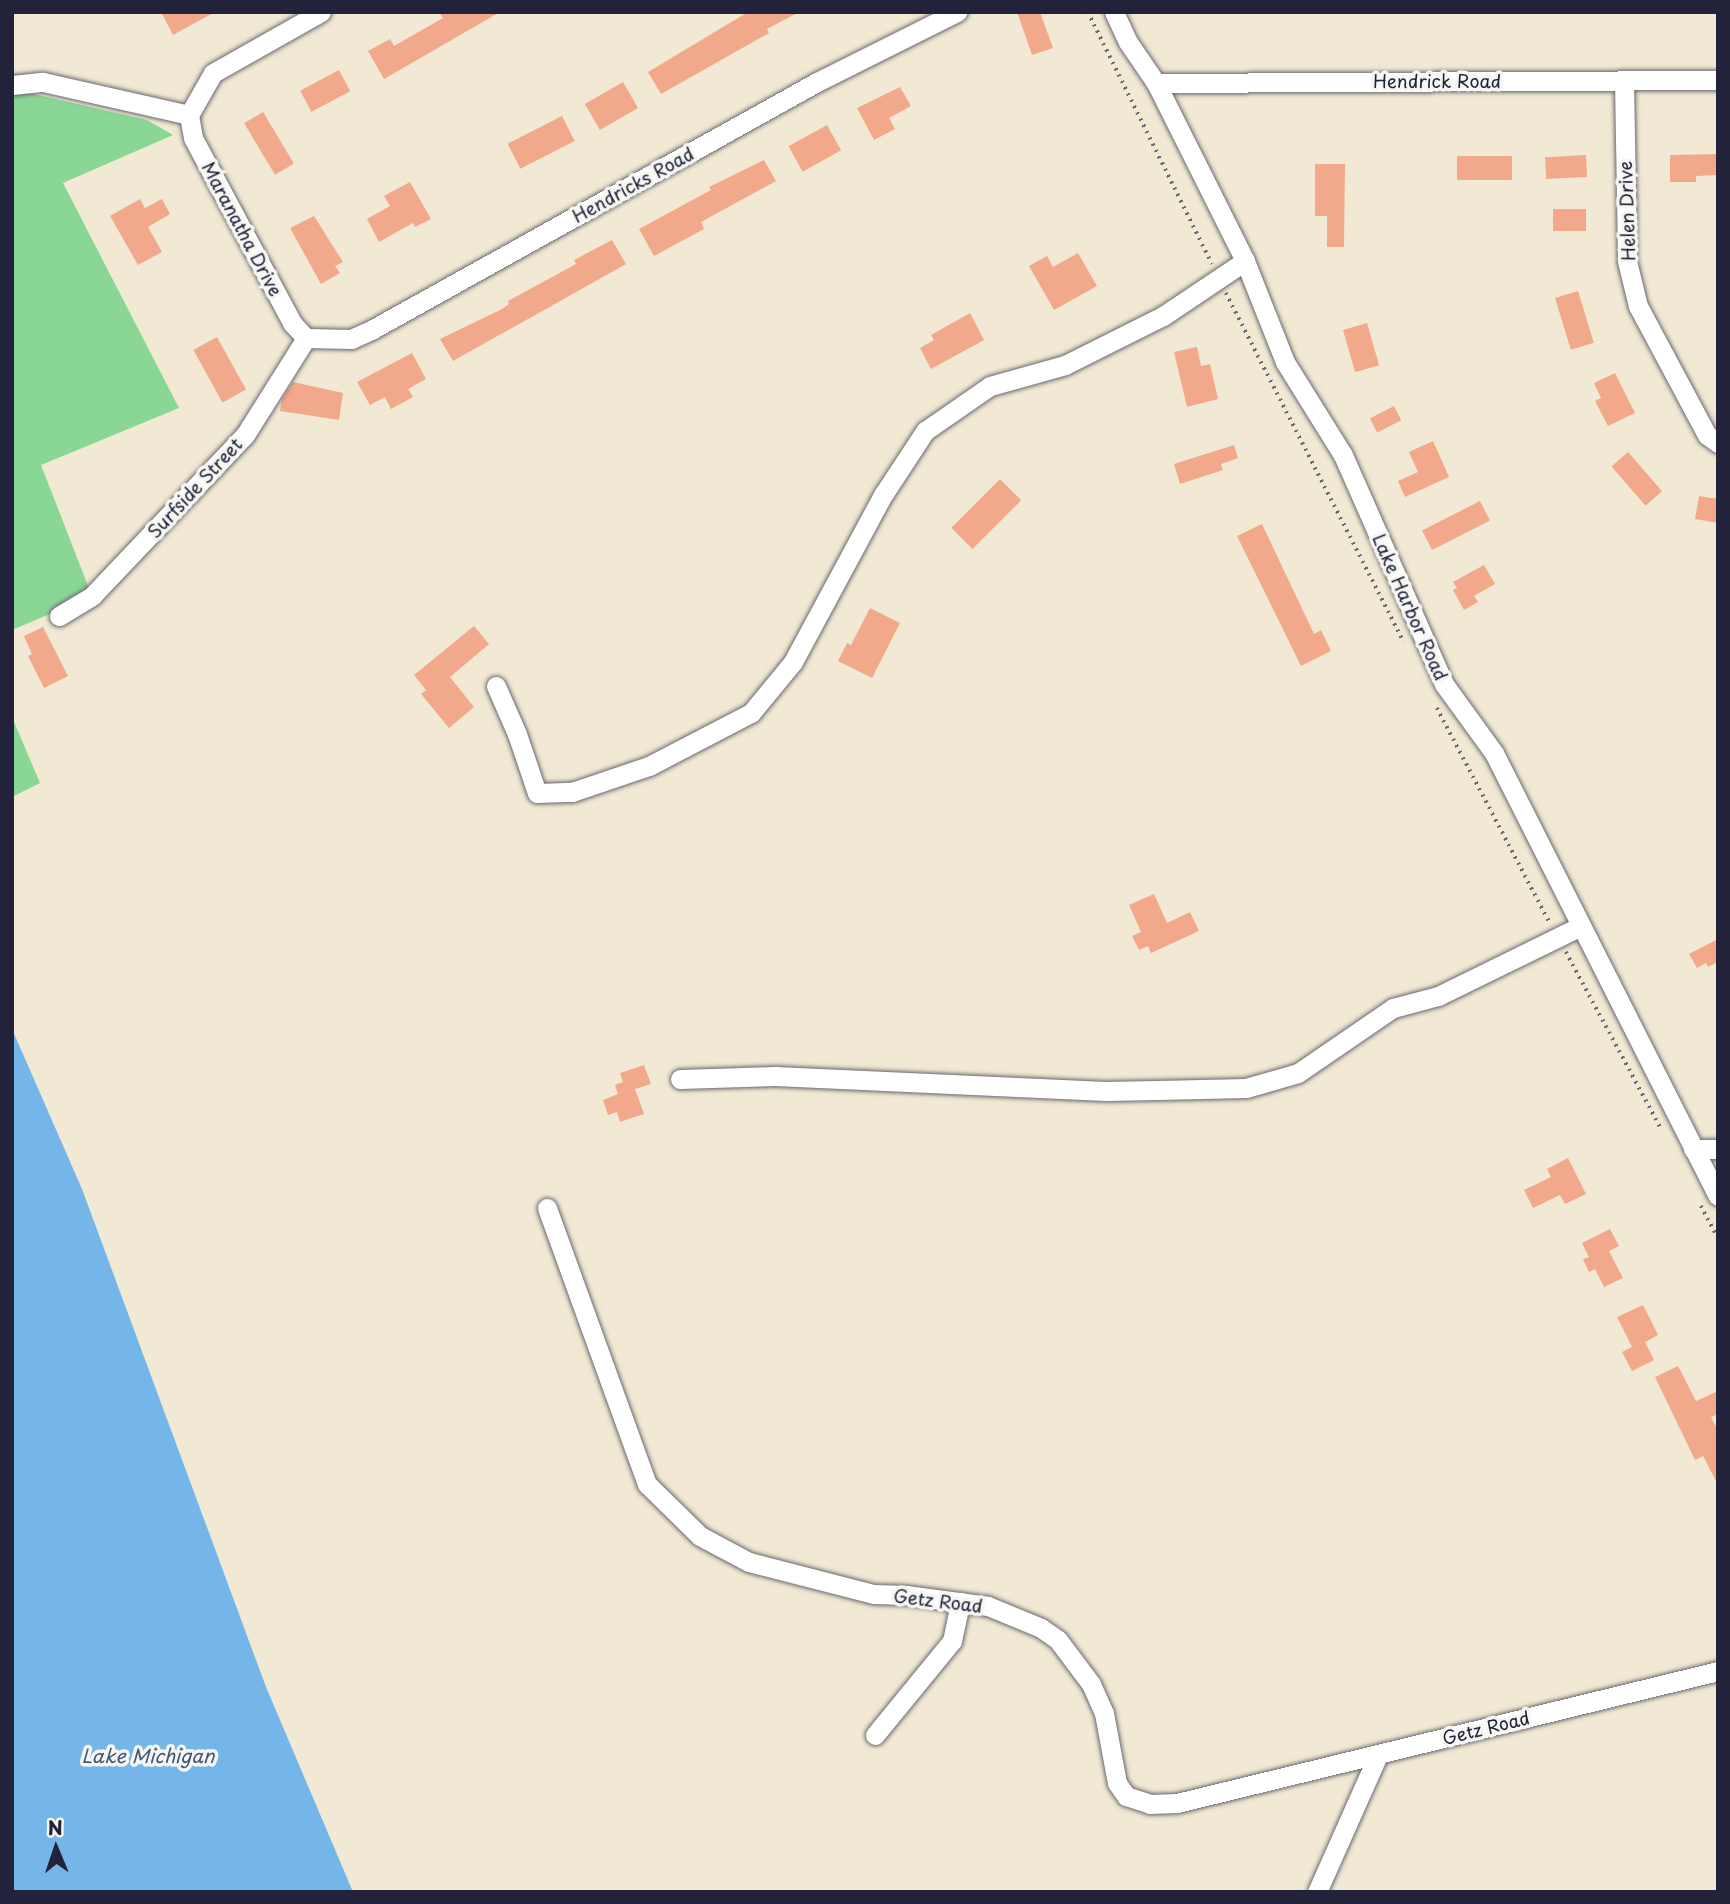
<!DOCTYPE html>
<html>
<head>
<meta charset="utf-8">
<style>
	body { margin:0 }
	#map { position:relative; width:1730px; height:1904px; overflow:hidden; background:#f1e9d3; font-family:"Playpen Sans",sans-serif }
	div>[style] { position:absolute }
	.green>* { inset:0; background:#8ad795 }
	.water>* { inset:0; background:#74b6e9 }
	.building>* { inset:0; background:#f2a98b; transform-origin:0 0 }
	.path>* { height:3.5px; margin-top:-1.75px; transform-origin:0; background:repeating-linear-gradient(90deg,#6a6870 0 2px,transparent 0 7px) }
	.roads { filter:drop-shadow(0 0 2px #6a6870) drop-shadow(0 0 2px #6a6870) }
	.minor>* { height:19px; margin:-9.5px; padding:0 9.5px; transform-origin:9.5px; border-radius:9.5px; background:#fff }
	span { translate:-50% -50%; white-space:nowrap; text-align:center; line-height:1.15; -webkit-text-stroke:7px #f6f6f2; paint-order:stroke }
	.street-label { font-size:18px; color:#22223b }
	.water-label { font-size:19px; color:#3f5678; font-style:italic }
	.frame { position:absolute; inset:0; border:14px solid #22223b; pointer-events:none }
	.north { position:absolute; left:21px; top:1813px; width:70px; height:70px; -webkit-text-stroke:5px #f6f6f2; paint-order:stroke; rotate:358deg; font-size:19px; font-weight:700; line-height:28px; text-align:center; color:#22223b }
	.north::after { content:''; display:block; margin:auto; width:24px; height:32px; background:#22223b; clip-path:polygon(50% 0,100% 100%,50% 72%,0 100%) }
</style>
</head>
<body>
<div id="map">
	<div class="green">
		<div style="clip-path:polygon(12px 89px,147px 120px,173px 135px,63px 183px,179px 408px,41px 465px,92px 596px,12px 630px)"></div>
		<div style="clip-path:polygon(12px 717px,40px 783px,12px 797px)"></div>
	</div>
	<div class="water">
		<div style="clip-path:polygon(12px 1029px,82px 1189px,266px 1687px,353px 1892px,12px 1892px)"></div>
	</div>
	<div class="building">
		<div style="clip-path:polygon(161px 12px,215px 12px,173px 35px)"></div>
		<div style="clip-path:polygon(439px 12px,500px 12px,384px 79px,368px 51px,390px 39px,394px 46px,443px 18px)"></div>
		<div style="clip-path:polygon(748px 12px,799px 12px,767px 29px,769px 33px,661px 94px,648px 72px)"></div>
		<div style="clip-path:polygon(1017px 12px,1040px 12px,1053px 48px,1032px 55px)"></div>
		<div style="left:339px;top:70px;width:24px;height:44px;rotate:62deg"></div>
		<div style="left:623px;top:82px;width:30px;height:44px;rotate:60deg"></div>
		<div style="clip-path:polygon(900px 87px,911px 106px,889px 118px,895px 129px,874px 140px,857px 108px)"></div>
		<div style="left:263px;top:112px;width:60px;height:22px;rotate:59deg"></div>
		<div style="left:562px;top:116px;width:28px;height:61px;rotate:63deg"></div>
		<div style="left:827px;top:125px;width:29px;height:44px;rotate:61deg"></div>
		<div style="clip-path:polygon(1718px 154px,1718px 175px,1696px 176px,1696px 182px,1670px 182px,1670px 155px)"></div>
		<div style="left:1586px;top:155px;width:22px;height:41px;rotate:87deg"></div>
		<div style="left:1512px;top:156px;width:24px;height:55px;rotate:90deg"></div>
		<div style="clip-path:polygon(764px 160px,776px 181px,701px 222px,704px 229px,654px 256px,639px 229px,711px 190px,709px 187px)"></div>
		<div style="clip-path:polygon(1315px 164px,1345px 164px,1344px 247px,1327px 247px,1327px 216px,1315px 216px)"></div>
		<div style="clip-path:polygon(410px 182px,431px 219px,415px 227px,413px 223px,379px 242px,367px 219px,390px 206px,384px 196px)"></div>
		<div style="clip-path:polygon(140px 199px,145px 208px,162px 199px,170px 214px,148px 227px,162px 252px,138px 265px,110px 216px)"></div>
		<div style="left:1553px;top:209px;width:33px;height:22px"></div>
		<div style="clip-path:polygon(314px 216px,343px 262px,335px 266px,340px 273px,321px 284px,290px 228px)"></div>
		<div style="clip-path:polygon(612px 240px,626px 264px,453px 361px,440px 339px,502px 309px,509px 304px,508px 301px,576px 264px,574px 260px)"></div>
		<div style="clip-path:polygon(1078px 253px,1097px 286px,1054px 310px,1029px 266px,1047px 256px,1053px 267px)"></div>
		<div style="left:1578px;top:291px;width:54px;height:24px;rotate:73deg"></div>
		<div style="clip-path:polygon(970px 313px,984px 340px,931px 369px,920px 348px,934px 340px,931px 335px)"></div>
		<div style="left:1367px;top:323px;width:44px;height:25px;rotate:74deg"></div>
		<div style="left:217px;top:337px;width:60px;height:27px;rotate:61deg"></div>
		<div style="clip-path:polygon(1197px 347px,1201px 366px,1210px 364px,1218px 399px,1187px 407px,1174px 352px)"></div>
		<div style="clip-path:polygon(412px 353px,426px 379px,408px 389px,413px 397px,391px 409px,385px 397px,370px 405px,357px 382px)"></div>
		<div style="clip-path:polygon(1615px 373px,1635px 413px,1608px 426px,1595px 401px,1601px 398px,1594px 383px)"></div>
		<div style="clip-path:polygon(293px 382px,343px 393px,339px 420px,280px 411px,282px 399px)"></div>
		<div style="left:1394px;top:406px;width:16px;height:27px;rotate:63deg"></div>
		<div style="clip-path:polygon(1433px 441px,1449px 477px,1405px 497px,1398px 481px,1418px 472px,1409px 452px)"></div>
		<div style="clip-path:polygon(1234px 445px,1238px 458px,1221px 464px,1223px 470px,1180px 484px,1174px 464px)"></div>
		<div style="left:1628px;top:452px;width:52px;height:22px;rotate:49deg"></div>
		<div style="left:1000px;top:479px;width:30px;height:69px;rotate:45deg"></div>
		<div style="clip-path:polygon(1699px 496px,1718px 499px,1718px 523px,1695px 519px)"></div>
		<div style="left:1480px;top:501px;width:22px;height:65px;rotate:63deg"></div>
		<div style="clip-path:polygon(1262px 524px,1314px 634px,1321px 630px,1331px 651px,1301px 666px,1237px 536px)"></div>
		<div style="clip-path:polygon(1484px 565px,1495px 584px,1474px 596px,1478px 602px,1464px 610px,1453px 590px,1457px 588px,1453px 582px)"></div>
		<div style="clip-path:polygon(870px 608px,900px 623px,872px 678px,838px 661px,847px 643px,851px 645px)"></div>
		<div style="clip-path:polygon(474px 626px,489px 644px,450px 677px,474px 707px,449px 728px,421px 694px,426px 690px,414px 675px)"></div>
		<div style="clip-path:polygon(43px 627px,68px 676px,44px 688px,28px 656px,32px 654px,24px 636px)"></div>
		<div style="clip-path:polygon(1154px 894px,1167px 923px,1190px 912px,1199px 931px,1151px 953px,1148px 946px,1139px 950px,1132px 936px,1141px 932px,1129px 905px)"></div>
		<div style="clip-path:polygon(1718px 939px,1718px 962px,1708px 967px,1706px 963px,1697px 968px,1689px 954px)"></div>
		<div style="clip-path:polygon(644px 1065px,651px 1084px,635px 1089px,644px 1114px,620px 1122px,617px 1112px,608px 1115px,603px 1100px,618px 1094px,615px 1085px,623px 1082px,620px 1073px)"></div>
		<div style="clip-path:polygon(1568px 1158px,1586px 1194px,1565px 1204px,1560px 1195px,1533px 1208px,1524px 1190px,1551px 1177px,1547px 1169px)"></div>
		<div style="clip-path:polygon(1610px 1229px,1619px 1246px,1609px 1251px,1623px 1278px,1604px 1287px,1595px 1269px,1589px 1272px,1583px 1259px,1589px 1257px,1582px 1243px)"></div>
		<div style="clip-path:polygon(1643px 1305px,1658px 1335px,1645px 1342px,1654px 1360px,1632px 1371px,1622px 1352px,1632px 1347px,1617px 1317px)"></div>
		<div style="clip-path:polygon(1678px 1366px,1696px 1401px,1718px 1391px,1718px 1414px,1711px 1417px,1718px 1431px,1718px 1485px,1703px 1456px,1695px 1460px,1655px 1377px)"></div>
	</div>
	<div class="path">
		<div style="left:1088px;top:12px;width:281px;rotate:63.8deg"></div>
		<div style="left:1226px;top:293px;width:392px;rotate:63deg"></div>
		<div style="left:1437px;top:708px;width:241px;rotate:62.3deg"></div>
		<div style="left:1566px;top:952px;width:202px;rotate:61.7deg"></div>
		<div style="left:1701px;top:1206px;width:36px;rotate:62deg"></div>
	</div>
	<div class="roads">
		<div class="minor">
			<div style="left:1114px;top:12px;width:33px;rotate:65deg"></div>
			<div style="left:1128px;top:42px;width:50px;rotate:55.7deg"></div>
			<div style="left:1156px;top:83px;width:199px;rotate:63.4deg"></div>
			<div style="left:1245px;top:261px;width:109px;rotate:68.4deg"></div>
			<div style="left:1285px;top:362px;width:110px;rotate:58.1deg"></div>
			<div style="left:1343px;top:455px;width:250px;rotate:66.2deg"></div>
			<div style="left:1444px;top:684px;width:85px;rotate:54.1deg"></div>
			<div style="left:1494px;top:753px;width:496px;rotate:63.2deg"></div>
			<div style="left:1624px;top:81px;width:180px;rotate:89deg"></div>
			<div style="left:1627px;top:261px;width:46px;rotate:76.3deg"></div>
			<div style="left:1638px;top:306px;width:146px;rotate:61.9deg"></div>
			<div style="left:1707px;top:435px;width:14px;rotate:36deg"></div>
			<div style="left:1156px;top:83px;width:562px;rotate:-0.31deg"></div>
			<div style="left:12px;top:85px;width:31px;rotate:-6deg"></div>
			<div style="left:43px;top:82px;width:150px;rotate:12.7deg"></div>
			<div style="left:189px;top:115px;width:23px;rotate:80deg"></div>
			<div style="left:193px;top:138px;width:210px;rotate:61.8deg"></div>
			<div style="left:292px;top:323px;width:21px;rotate:47deg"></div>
			<div style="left:189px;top:115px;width:48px;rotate:-60.3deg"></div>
			<div style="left:213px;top:73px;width:124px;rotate:-29.5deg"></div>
			<div style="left:306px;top:338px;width:45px;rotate:1.3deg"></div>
			<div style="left:351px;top:339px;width:24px;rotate:-24deg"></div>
			<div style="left:373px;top:329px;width:508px;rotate:-29.09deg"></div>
			<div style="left:817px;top:82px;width:157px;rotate:-26.6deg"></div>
			<div style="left:59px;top:616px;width:39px;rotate:-31deg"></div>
			<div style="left:92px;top:596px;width:222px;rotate:-46.5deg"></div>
			<div style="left:245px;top:435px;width:115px;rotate:-57.8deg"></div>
			<div style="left:496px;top:686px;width:52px;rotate:66.4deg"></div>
			<div style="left:517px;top:734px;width:62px;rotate:71.3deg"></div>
			<div style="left:537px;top:793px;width:35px;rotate:-2deg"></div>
			<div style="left:572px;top:792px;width:81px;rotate:-18.7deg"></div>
			<div style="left:649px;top:766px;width:115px;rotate:-27.5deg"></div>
			<div style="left:751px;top:713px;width:66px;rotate:-50.5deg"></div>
			<div style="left:793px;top:662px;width:190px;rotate:-61.7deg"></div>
			<div style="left:883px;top:495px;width:77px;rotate:-56.7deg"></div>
			<div style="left:925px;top:431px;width:79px;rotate:-34.7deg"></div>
			<div style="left:990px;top:386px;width:78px;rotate:-15.6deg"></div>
			<div style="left:1065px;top:365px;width:110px;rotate:-26.6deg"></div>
			<div style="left:1163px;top:316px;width:99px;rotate:-33.9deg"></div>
			<div style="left:680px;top:1079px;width:95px;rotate:-1.8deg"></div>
			<div style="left:775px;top:1076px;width:331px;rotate:2.6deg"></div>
			<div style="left:1106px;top:1091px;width:140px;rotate:-1.2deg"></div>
			<div style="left:1246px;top:1088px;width:54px;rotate:-16.1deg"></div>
			<div style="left:1298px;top:1073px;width:115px;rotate:-34.4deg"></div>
			<div style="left:1393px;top:1008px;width:47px;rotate:-14.9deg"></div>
			<div style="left:1438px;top:996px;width:159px;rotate:-26.1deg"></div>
			<div style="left:1693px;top:1149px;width:25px"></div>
			<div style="left:547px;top:1208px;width:294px;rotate:70.1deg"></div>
			<div style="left:647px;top:1484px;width:74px;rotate:44.5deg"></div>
			<div style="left:700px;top:1536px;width:55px;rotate:28deg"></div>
			<div style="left:749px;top:1562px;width:129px;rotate:14.4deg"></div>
			<div style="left:874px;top:1594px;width:32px;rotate:2deg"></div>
			<div style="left:906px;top:1595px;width:83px;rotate:7.6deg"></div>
			<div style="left:988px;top:1606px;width:57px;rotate:22.5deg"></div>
			<div style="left:1041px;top:1628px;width:21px;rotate:35deg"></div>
			<div style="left:1058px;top:1640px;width:55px;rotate:53.1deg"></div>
			<div style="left:1091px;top:1684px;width:32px;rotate:66deg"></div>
			<div style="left:1104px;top:1713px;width:71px;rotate:79.5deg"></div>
			<div style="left:1117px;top:1783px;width:16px;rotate:55deg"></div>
			<div style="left:1126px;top:1796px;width:25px;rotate:18deg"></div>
			<div style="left:1150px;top:1804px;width:27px;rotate:-2deg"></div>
			<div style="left:1177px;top:1803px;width:557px;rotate:-13.71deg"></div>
			<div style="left:875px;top:1735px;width:122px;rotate:-50.7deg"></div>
			<div style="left:952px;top:1641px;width:40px;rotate:-78deg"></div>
			<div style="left:1317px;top:1892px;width:150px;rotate:-66deg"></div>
		</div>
	</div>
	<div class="street-label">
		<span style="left:1437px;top:81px">Hendrick Road</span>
		<span style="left:633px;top:185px;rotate:-29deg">Hendricks Road</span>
		<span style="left:1627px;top:211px;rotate:-92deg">Helen Drive</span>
		<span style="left:242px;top:229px;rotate:62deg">Maranatha Drive</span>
		<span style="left:195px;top:488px;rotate:-47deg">Surfside Street</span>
		<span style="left:1410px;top:607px;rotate:66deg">Lake Harbor Road</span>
		<span style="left:938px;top:1601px;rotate:7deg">Getz Road</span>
		<span style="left:1486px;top:1728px;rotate:-14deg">Getz Road</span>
	</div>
	<div class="water-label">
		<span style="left:148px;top:1756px">Lake Michigan</span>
	</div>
	<div class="frame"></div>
	<div class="north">N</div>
</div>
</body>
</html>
